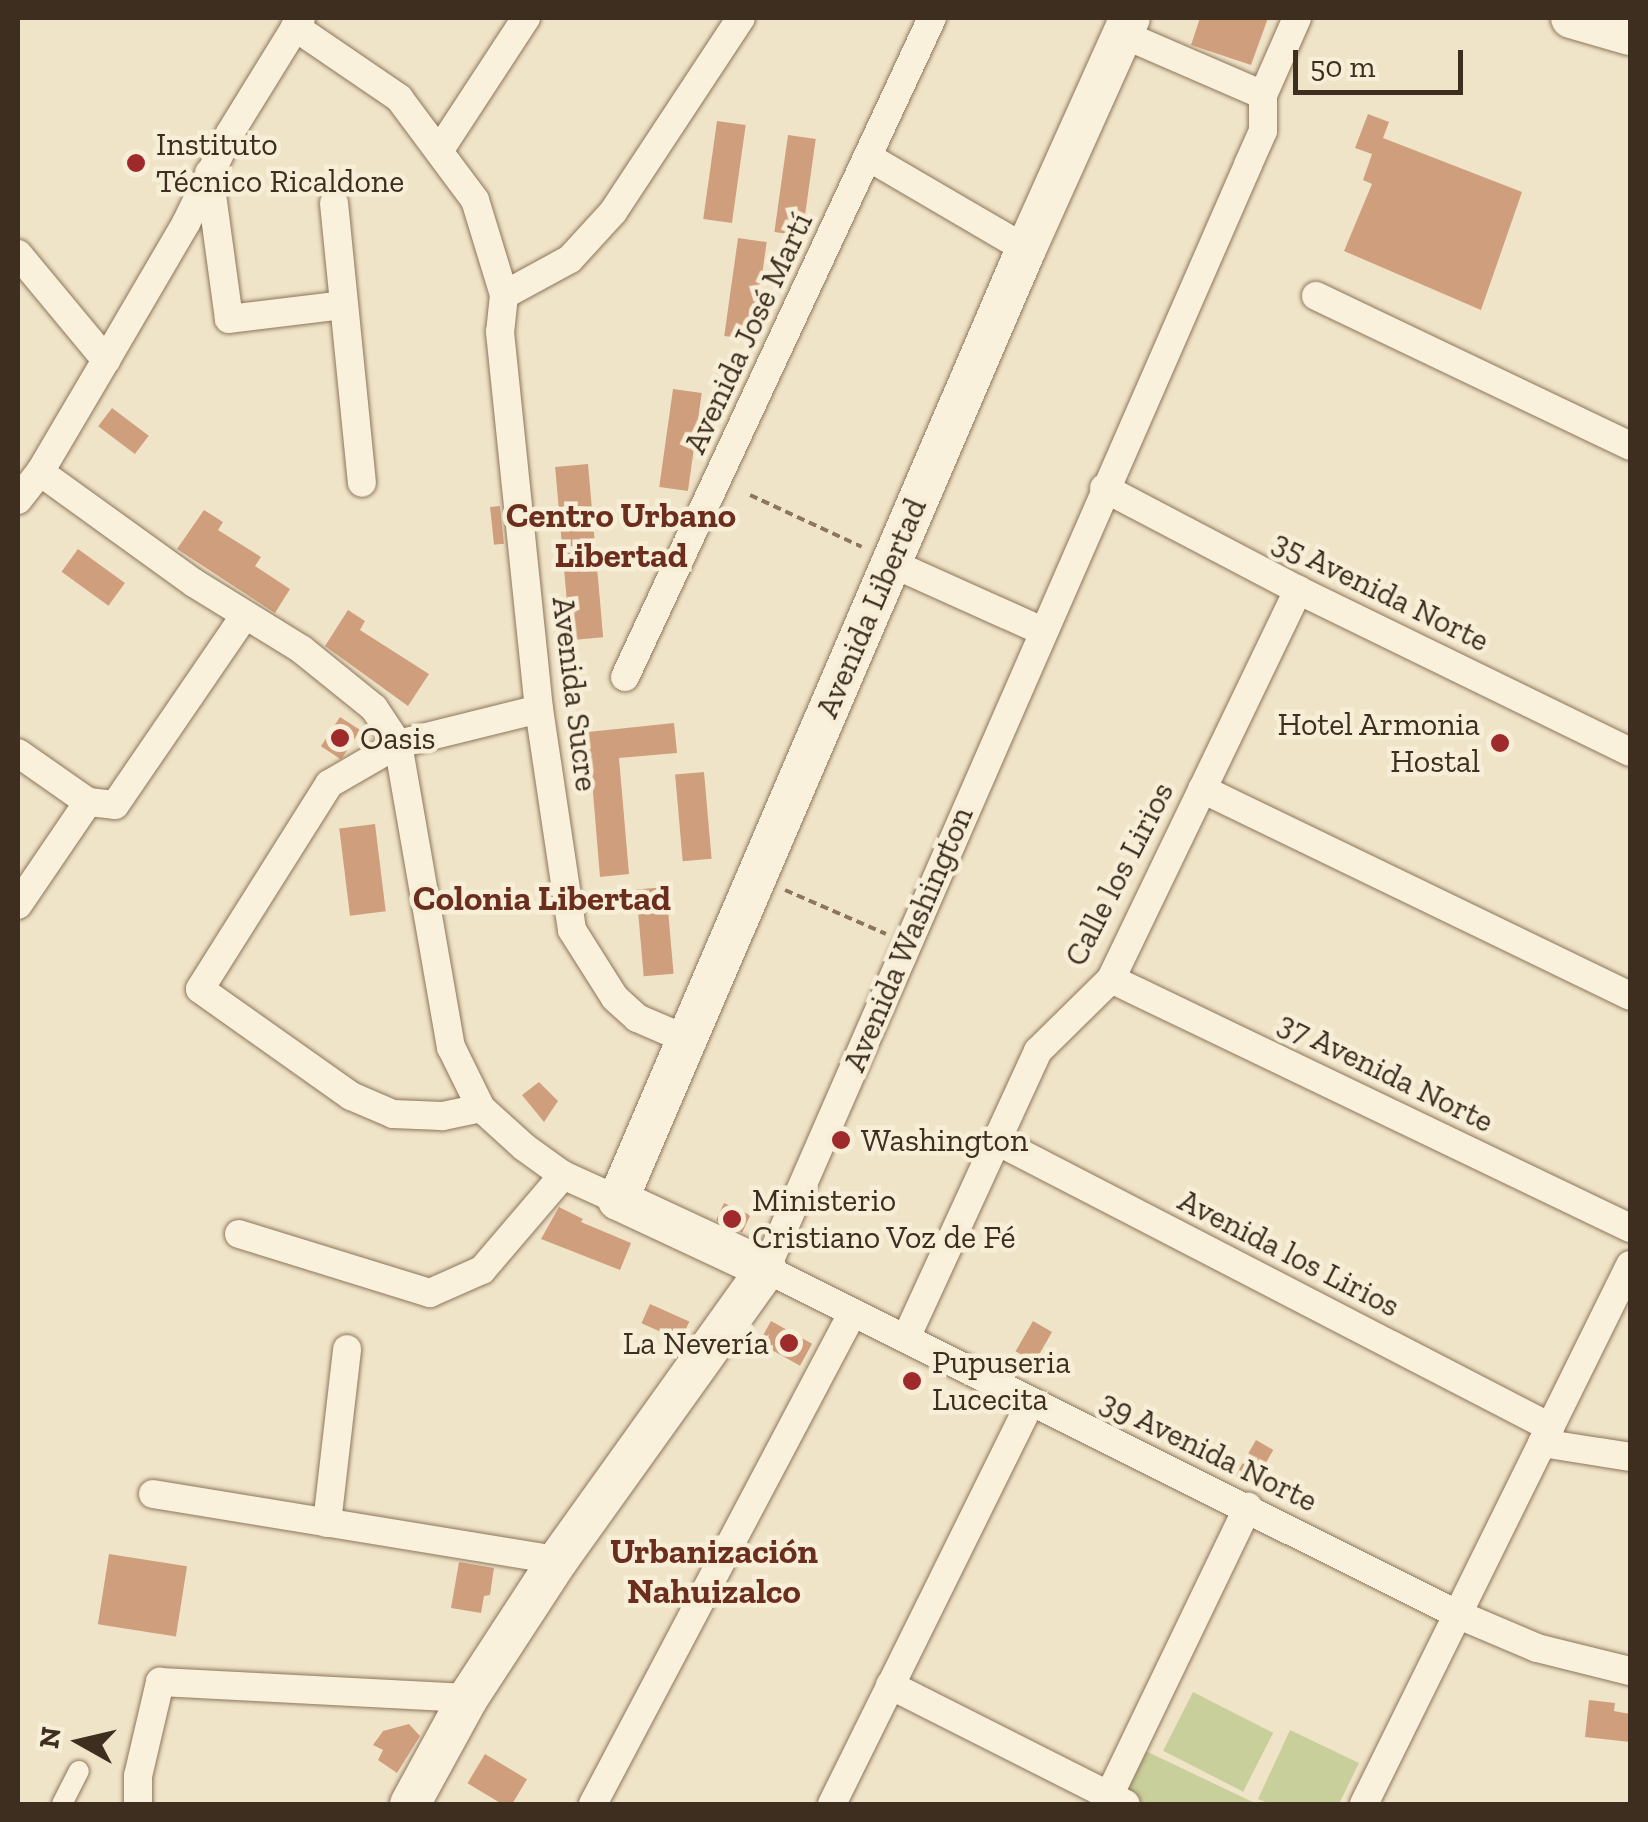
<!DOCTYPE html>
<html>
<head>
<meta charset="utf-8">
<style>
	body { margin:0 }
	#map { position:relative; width:1648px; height:1822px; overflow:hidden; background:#f0e4c8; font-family:"Zilla Slab",serif }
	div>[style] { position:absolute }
	.green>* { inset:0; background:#c9cf9b; transform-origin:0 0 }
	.building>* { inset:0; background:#cf9f7d; transform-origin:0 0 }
	.path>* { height:4px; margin-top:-2px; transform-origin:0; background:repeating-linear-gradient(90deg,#8d765c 0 8px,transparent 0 13px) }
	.roads { filter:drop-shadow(0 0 2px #8d765c) drop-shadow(0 0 2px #8d765c) }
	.pedestrian>* { height:20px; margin:-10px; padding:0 10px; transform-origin:10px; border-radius:10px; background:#faf1dc }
	.minor>* { height:28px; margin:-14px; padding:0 14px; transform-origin:14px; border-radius:14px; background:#faf1dc }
	.secondary>* { height:40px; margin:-20px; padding:0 20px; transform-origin:20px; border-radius:20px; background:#faf1dc }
	.dots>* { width:28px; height:28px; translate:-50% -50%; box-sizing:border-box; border:5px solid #f7eed8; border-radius:50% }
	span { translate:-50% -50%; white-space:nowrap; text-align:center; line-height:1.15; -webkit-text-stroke:9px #f7eed8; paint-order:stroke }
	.poi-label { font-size:32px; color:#3d2e20 }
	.left { translate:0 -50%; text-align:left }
	.right { translate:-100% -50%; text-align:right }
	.street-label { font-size:32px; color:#3d2e20 }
	.neighbourhood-label { font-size:35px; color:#6b2e1e; font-weight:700 }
	.frame { position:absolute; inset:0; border:20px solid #3d2e20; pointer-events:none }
	.north { position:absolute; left:30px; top:1692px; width:100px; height:100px; -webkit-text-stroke:8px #f7eed8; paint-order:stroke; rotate:278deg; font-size:28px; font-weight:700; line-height:40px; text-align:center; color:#3d2e20 }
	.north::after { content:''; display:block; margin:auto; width:35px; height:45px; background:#3d2e20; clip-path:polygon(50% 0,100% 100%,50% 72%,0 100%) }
	.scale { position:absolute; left:1293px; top:50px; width:170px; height:45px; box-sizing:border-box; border:5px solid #3d2e20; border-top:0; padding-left:12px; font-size:30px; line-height:35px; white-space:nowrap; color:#3d2e20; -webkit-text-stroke:8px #f7eed8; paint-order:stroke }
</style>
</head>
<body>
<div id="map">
	<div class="green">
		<div style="left:1193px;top:1692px;width:90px;height:66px;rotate:27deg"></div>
		<div style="clip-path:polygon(1290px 1730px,1359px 1763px,1339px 1804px,1270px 1804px,1258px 1799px)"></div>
		<div style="clip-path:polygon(1133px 1745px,1257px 1804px,1146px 1804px,1112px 1790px)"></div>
	</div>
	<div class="building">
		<div style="clip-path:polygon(1200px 18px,1268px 18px,1251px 65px,1191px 45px)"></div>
		<div style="clip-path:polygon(1368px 114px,1389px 122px,1383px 138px,1522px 192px,1481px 310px,1344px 251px,1372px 184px,1363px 180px,1372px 154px,1355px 148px)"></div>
		<div style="left:717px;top:121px;width:29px;height:99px;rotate:8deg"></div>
		<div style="left:788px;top:135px;width:28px;height:98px;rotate:8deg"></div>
		<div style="left:738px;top:238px;width:29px;height:99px;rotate:8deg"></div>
		<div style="left:673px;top:389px;width:29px;height:99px;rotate:8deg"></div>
		<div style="left:112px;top:408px;width:46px;height:23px;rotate:37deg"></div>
		<div style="left:588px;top:464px;width:174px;height:33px;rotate:85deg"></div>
		<div style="left:500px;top:506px;width:38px;height:10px;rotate:84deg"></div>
		<div style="clip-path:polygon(204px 510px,223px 522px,218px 530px,261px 557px,255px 566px,290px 589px,275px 613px,177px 549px)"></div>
		<div style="left:78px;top:549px;width:58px;height:28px;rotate:36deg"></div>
		<div style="clip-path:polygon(348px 610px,365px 621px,360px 630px,429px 674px,408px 706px,325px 646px)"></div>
		<div style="left:340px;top:717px;width:24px;height:35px;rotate:33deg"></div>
		<div style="clip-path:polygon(674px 723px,677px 753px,619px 758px,629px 874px,600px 877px,588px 732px)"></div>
		<div style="left:704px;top:772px;width:87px;height:29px;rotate:85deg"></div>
		<div style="left:375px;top:824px;width:88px;height:36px;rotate:83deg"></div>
		<div style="left:666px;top:887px;width:87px;height:30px;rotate:85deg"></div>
		<div style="clip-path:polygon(539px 1082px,558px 1101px,544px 1122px,522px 1095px)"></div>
		<div style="left:724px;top:1203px;width:29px;height:19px;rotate:25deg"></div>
		<div style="clip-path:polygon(559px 1207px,583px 1219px,581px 1222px,631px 1243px,620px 1270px,541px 1239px)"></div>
		<div style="left:650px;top:1304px;width:43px;height:21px;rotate:24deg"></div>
		<div style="left:771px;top:1321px;width:47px;height:25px;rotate:29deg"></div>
		<div style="left:1033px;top:1321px;width:22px;height:35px;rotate:30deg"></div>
		<div style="left:907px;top:1368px;width:19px;height:18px;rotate:28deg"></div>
		<div style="left:1256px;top:1440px;width:20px;height:42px;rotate:30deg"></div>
		<div style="left:109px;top:1554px;width:79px;height:71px;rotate:9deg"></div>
		<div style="clip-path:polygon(459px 1562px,494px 1568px,490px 1595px,484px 1596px,481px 1613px,451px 1608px)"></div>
		<div style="clip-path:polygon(1589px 1700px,1615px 1703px,1614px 1711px,1630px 1714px,1630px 1742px,1585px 1737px)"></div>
		<div style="clip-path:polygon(409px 1724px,420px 1736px,397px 1773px,378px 1760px,383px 1750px,373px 1745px,383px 1731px)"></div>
		<div style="left:485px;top:1754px;width:49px;height:34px;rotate:31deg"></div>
	</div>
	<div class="path">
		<div style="left:750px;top:495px;width:123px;rotate:24.9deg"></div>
		<div style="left:785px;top:890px;width:110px;rotate:23.5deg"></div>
	</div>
	<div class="roads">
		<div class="pedestrian">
			<div style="left:62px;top:1804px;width:37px;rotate:-63deg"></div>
		</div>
		<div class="minor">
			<div style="left:1297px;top:18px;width:84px;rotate:113.8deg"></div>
			<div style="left:1263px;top:95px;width:36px;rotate:90deg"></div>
			<div style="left:1263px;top:131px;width:37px;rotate:114deg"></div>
			<div style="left:1248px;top:165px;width:1205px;rotate:113.59deg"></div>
			<div style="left:766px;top:1269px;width:772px;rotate:26.53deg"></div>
			<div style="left:1457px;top:1614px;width:87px;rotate:23deg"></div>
			<div style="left:1537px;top:1648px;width:96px;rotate:13.9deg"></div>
			<div style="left:295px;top:27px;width:126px;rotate:34.3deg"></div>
			<div style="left:399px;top:98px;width:127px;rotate:53.3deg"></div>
			<div style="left:475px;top:200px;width:99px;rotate:73deg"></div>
			<div style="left:504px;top:295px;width:37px;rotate:96deg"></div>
			<div style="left:500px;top:332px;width:379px;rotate:84.1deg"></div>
			<div style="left:539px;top:709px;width:223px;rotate:81.5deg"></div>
			<div style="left:572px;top:930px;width:80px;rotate:57.7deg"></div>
			<div style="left:615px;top:998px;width:30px;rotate:42deg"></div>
			<div style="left:637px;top:1018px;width:56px;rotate:23.3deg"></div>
			<div style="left:1122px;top:34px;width:154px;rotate:23.4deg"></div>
			<div style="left:439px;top:151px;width:159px;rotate:-56.8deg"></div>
			<div style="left:870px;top:158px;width:181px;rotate:30.3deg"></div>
			<div style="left:209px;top:173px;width:147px;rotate:82.2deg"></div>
			<div style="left:229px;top:319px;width:115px;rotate:-7deg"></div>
			<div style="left:334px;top:203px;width:281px;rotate:84.3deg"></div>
			<div style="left:18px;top:254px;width:138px;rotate:50.3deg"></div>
			<div style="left:504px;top:295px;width:75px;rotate:-28.6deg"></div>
			<div style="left:570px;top:259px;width:64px;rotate:-47.5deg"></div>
			<div style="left:613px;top:212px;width:232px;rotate:-56.6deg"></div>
			<div style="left:1316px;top:296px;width:348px;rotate:25.5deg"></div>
			<div style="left:40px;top:472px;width:190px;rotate:35.8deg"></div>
			<div style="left:194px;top:583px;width:126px;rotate:31.7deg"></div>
			<div style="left:301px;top:649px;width:94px;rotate:38.9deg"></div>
			<div style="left:374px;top:708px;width:43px;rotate:56.3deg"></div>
			<div style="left:398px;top:744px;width:308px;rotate:80.1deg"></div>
			<div style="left:451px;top:1047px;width:68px;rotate:63.8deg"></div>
			<div style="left:481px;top:1108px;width:58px;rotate:42.2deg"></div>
			<div style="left:524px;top:1147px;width:48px;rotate:35.7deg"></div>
			<div style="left:563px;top:1175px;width:60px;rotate:24.4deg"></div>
			<div style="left:1104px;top:488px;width:219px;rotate:27.7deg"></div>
			<div style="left:1298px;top:590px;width:369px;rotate:26deg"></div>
			<div style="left:18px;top:500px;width:36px;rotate:-52deg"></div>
			<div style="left:40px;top:472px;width:130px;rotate:-59.5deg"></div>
			<div style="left:106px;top:360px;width:159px;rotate:-59.7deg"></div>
			<div style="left:186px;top:223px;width:100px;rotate:-63.9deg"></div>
			<div style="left:230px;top:133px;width:135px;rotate:-58.3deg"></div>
			<div style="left:891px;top:563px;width:166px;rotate:24.2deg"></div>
			<div style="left:625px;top:677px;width:727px;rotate:-65.02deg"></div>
			<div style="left:18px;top:753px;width:85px;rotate:35deg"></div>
			<div style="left:1202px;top:789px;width:475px;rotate:25.8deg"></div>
			<div style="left:18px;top:905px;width:125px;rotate:-55.8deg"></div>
			<div style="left:88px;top:802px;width:27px;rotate:6deg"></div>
			<div style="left:115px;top:805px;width:230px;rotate:-55.6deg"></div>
			<div style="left:1111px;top:979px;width:576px;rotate:25.63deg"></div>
			<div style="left:481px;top:1108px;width:40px;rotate:168deg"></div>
			<div style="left:442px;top:1116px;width:49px;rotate:-177.7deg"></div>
			<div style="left:393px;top:1114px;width:46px;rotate:-156.8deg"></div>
			<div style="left:351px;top:1096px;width:185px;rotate:-144.7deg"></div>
			<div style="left:200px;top:989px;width:242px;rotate:-57.8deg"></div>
			<div style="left:329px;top:784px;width:80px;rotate:-30.1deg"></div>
			<div style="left:398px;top:744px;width:145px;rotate:-13.9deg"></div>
			<div style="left:997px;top:1141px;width:623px;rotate:27.35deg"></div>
			<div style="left:239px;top:1234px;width:200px;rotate:17.2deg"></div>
			<div style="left:430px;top:1293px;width:57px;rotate:-23.9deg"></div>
			<div style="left:482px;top:1270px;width:125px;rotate:-49.5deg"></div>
			<div style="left:906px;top:1338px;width:316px;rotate:-65.3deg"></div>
			<div style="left:1038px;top:1051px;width:103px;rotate:-44.6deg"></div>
			<div style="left:1111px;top:979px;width:432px;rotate:-64.3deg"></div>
			<div style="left:1542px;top:1443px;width:89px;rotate:9deg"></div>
			<div style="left:153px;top:1494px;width:410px;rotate:9.3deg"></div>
			<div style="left:327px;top:1523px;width:175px;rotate:-83.4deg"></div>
			<div style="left:890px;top:1685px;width:264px;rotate:26.8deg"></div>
			<div style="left:138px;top:1803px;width:27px;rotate:-90deg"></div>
			<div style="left:138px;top:1776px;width:97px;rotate:-76.8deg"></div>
			<div style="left:160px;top:1682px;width:308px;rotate:3deg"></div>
			<div style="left:593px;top:1804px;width:556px;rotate:-62.15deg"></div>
			<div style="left:832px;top:1804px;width:447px;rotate:-63.7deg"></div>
			<div style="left:1105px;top:1804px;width:330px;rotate:-64.3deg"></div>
			<div style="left:1364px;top:1804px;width:601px;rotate:-63.73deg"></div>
		</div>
		<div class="secondary">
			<div style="left:1571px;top:18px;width:61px;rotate:16.1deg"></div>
			<div style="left:410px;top:1804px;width:121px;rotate:-61.3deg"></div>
			<div style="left:468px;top:1698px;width:165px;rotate:-56.9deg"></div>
			<div style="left:558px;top:1560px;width:358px;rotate:-54.4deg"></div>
			<div style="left:766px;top:1269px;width:163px;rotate:-155deg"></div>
			<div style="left:618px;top:1200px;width:1035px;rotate:-66.78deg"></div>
			<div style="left:1026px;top:249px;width:253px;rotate:-65.8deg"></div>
		</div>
	</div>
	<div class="dots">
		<div style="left:136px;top:163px;background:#9e2a2b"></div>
		<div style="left:340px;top:738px;background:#9e2a2b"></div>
		<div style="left:1500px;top:743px;background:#9e2a2b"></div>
		<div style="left:841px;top:1140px;background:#9e2a2b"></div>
		<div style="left:732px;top:1219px;background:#9e2a2b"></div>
		<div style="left:789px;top:1343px;background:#9e2a2b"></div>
		<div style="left:912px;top:1381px;background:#9e2a2b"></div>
	</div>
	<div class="poi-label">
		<span class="left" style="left:156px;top:163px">Instituto<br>Técnico Ricaldone</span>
		<span class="right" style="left:1480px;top:743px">Hotel Armonia<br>Hostal</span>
		<span class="left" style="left:360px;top:738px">Oasis</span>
		<span class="left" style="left:861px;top:1140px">Washington</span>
		<span class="left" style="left:752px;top:1219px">Ministerio<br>Cristiano Voz de Fé</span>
		<span class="right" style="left:769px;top:1343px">La Nevería</span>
		<span class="left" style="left:932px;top:1381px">Pupuseria<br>Lucecita</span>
	</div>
	<div class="street-label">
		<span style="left:748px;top:333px;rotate:-65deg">Avenida José Martí</span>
		<span style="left:1381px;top:591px;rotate:26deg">35 Avenida Norte</span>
		<span style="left:871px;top:608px;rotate:-67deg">Avenida Libertad</span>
		<span style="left:575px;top:694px;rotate:83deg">Avenida Sucre</span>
		<span style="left:1119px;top:874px;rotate:-63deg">Calle los Lirios</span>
		<span style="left:908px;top:939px;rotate:-67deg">Avenida Washington</span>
		<span style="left:1386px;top:1072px;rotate:26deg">37 Avenida Norte</span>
		<span style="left:1289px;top:1253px;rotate:27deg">Avenida los Lirios</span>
		<span style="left:1209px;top:1451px;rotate:26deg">39 Avenida Norte</span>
	</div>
	<div class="neighbourhood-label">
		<span style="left:621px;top:535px">Centro Urbano<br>Libertad</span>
		<span style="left:542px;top:898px">Colonia Libertad</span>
		<span style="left:714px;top:1571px">Urbanización<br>Nahuizalco</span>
	</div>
	<div class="frame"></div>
	<div class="north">N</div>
	<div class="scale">50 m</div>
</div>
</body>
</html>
